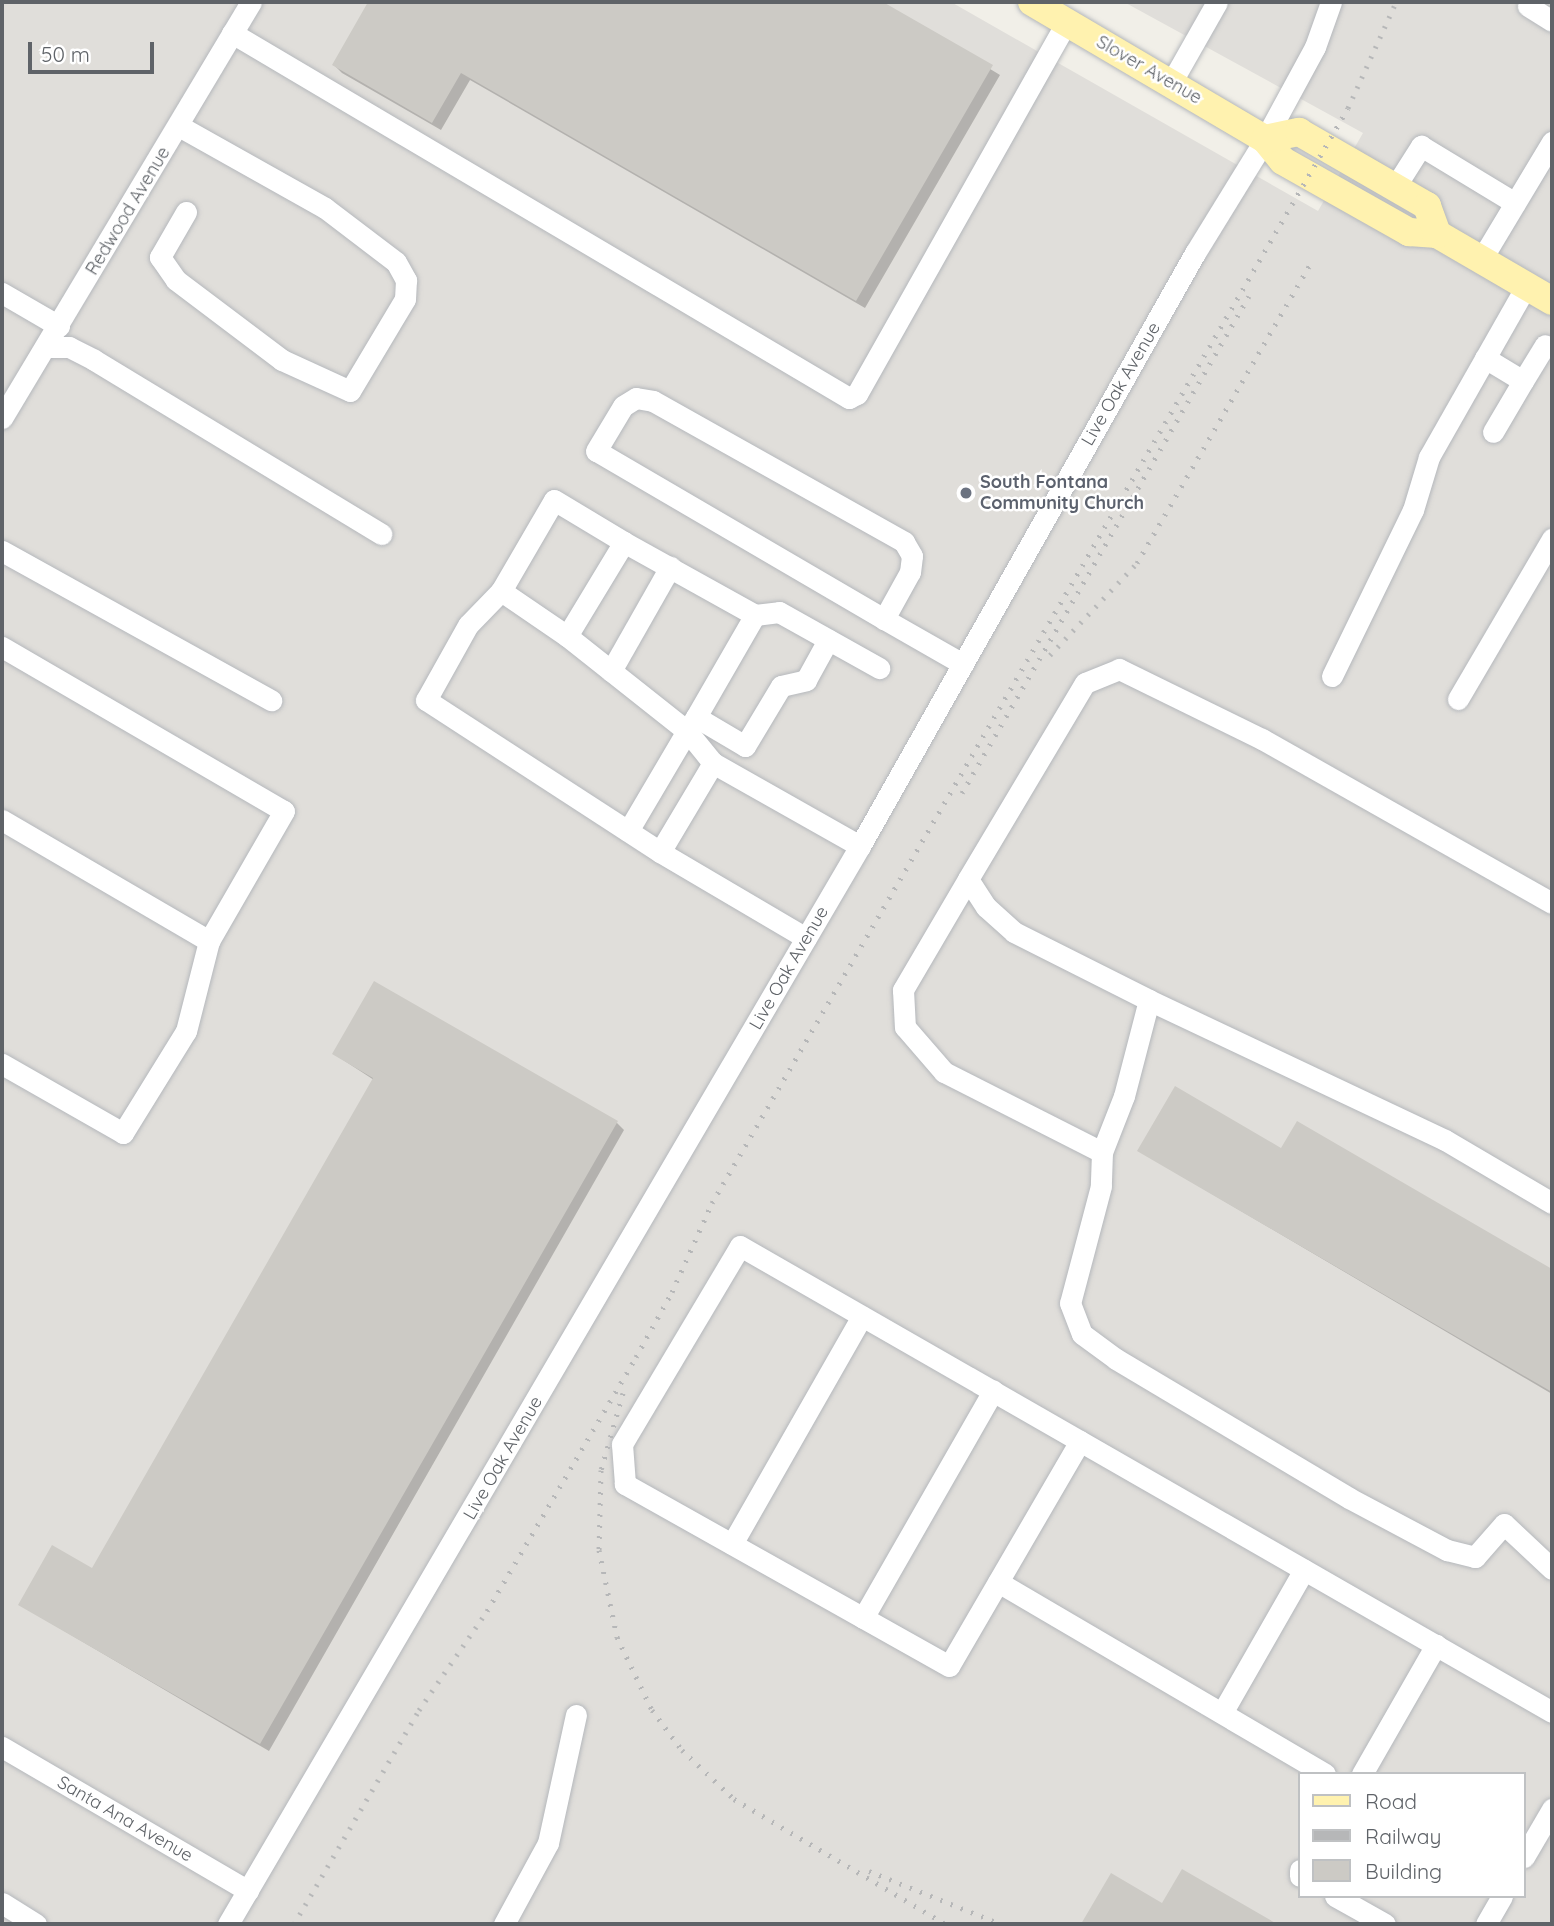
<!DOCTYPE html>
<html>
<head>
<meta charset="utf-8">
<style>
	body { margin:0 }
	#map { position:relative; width:1554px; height:1926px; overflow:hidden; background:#f1efe8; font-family:Quicksand,sans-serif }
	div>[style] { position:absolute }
	.industrial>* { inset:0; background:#e0deda }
	.shadow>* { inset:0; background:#0003 }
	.building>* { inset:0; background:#cccac5 }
	.roads { filter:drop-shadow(0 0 2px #b5b8bc) drop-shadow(0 0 2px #b5b8bc) }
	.minor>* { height:21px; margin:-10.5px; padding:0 10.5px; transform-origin:10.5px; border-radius:10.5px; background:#fff }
	.major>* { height:28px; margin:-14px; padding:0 14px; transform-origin:14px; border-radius:14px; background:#fff2af }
	.rail>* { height:5px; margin-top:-2.5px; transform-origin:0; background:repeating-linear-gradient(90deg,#b6b7b8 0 2px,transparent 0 11px) }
	.dots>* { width:19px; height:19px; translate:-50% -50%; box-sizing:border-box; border:4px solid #fff; border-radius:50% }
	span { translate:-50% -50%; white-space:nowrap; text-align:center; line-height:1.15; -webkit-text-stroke:5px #fff; paint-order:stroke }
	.street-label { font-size:18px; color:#5f6368 }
	.worship-label { font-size:18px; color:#5b616d; font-weight:700 }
	.left { translate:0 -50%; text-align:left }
	.frame { position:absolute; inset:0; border:4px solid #5f6368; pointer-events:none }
	.legend { position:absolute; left:1298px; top:1772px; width:228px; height:126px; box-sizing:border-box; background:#fff; border:2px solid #bfc1c3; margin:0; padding:9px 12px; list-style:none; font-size:21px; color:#5f6368 }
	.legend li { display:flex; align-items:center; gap:14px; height:35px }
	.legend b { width:35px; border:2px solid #bfc1c3 }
	.scale { position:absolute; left:28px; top:42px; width:126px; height:32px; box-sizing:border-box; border:4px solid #5f6368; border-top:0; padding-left:9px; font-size:21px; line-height:24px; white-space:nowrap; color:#5f6368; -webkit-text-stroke:5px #fff; paint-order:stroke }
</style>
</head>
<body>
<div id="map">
	<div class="industrial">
		<div style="clip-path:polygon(evenodd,2px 2px,951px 2px,1318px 211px,1363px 133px,1124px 2px,1552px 2px,1552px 1924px,2px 1924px,2px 2px,1300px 1774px,1524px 1774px,1524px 1896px,1300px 1896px,1300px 1774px)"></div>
	</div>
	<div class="shadow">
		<div style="clip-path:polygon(370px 2px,880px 2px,1000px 75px,865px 308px,470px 80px,441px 130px,342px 73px,334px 65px)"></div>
		<div style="clip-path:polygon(334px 1054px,616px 1122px,624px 1130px,269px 1751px,20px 1605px,92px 1571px,374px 1080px)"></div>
		<div style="clip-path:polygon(1297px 1124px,1552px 1271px,1552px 1394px,1139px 1151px,1282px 1150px)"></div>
		<div style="clip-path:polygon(1182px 1871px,1274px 1924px,1083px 1924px,1112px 1876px,1162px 1905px)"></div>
	</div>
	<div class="building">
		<div style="clip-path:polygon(368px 2px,883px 2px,993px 65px,856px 301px,461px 73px,432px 123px,332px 65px)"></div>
		<div style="clip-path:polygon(374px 981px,618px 1121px,260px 1744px,18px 1605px,52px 1545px,92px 1568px,373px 1078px,332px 1054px)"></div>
		<div style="clip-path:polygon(1175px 1086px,1281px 1148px,1297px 1121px,1552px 1269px,1552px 1392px,1137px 1151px)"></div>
		<div style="clip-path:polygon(1182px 1869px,1277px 1924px,1081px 1924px,1111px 1873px,1162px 1903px)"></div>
	</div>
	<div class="roads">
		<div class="minor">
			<div style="left:1528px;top:6px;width:28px;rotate:32deg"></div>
			<div style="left:232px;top:33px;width:717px;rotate:30.61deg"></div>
			<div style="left:849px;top:398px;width:9px;rotate:-27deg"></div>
			<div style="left:857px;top:394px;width:427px;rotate:-60.6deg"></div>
			<div style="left:1171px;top:83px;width:93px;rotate:-60.4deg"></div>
			<div style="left:179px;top:126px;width:167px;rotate:29.3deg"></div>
			<div style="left:325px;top:208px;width:89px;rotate:37.3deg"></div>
			<div style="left:396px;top:262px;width:21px;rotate:61deg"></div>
			<div style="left:406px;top:280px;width:19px;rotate:93deg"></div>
			<div style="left:405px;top:299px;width:107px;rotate:120.9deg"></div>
			<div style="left:350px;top:391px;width:75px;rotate:-155.5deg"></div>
			<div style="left:282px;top:360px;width:133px;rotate:-143deg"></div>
			<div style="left:176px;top:280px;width:28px;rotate:-125deg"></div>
			<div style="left:160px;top:257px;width:52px;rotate:-60deg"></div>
			<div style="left:1395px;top:187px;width:49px;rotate:-57.6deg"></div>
			<div style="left:1421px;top:146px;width:110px;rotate:31.2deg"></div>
			<div style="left:1481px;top:260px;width:138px;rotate:-59deg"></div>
			<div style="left:2px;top:293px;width:66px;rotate:30.1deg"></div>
			<div style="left:46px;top:347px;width:23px"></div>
			<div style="left:69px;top:347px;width:28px;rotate:27deg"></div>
			<div style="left:94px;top:360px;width:336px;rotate:31.2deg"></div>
			<div style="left:1485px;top:358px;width:44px;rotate:31.2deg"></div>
			<div style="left:1523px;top:381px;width:59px;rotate:120.5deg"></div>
			<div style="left:1523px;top:381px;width:42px;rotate:-58.6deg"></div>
			<div style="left:2px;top:418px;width:485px;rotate:-59.1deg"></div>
			<div style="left:2px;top:551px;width:308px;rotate:29deg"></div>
			<div style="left:501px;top:591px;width:47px;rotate:134.1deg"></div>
			<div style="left:468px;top:625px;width:86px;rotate:119.2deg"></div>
			<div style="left:426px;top:700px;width:279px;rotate:33deg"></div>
			<div style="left:755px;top:615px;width:24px;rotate:-7deg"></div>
			<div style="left:779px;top:612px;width:115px;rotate:29.2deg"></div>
			<div style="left:884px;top:619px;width:333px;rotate:-149.7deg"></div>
			<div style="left:596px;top:451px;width:52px;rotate:-59deg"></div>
			<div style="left:623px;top:406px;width:15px;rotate:-32deg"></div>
			<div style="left:636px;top:398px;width:17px;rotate:10deg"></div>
			<div style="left:653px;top:401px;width:288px;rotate:29.3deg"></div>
			<div style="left:904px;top:542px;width:16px;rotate:60deg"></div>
			<div style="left:912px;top:556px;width:16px;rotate:97deg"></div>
			<div style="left:910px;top:572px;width:54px;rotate:119deg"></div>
			<div style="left:884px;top:619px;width:91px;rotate:29.7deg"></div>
			<div style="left:567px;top:636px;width:80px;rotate:-145.7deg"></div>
			<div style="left:501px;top:591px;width:105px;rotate:-59.8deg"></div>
			<div style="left:554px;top:500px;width:82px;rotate:31deg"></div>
			<div style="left:2px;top:647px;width:326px;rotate:30.2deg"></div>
			<div style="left:284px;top:811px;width:150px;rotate:120deg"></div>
			<div style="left:209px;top:941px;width:93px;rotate:104.3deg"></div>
			<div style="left:186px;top:1031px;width:120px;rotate:121.7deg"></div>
			<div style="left:123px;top:1133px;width:139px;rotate:-150.3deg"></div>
			<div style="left:611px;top:671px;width:120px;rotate:-60.4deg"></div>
			<div style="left:1332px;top:676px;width:185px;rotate:-64deg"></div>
			<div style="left:1413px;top:510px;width:55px;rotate:-73.2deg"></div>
			<div style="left:1429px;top:457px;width:197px;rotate:-60.4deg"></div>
			<div style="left:1458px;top:699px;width:186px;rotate:-59.6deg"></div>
			<div style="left:696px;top:717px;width:57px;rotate:30.6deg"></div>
			<div style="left:745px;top:746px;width:70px;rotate:-59deg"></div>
			<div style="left:781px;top:686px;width:26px;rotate:-13deg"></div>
			<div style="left:806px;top:680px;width:46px;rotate:-61.2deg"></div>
			<div style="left:2px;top:820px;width:240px;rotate:30.3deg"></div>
			<div style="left:628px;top:831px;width:116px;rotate:-59.5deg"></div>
			<div style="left:687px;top:731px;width:17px;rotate:-57deg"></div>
			<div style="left:696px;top:717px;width:118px;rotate:-60deg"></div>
			<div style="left:755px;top:615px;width:150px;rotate:-150.9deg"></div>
			<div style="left:624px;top:542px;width:110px;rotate:121.2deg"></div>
			<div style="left:567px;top:636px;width:153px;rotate:38.4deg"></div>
			<div style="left:687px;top:731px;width:41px;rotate:50.9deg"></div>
			<div style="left:968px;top:879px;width:129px;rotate:120.4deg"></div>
			<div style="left:903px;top:990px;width:37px;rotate:87deg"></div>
			<div style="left:905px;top:1027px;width:60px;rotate:49.1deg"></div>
			<div style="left:944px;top:1072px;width:177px;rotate:26.9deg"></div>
			<div style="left:806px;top:938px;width:169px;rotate:-149.5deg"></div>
			<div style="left:660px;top:852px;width:104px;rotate:-59.2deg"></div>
			<div style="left:713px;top:763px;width:169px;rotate:29.5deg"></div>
			<div style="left:1149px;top:1000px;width:151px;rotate:-153.3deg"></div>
			<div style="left:1014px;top:932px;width:38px;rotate:-138deg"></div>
			<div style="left:986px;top:907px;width:33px;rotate:-123deg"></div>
			<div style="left:968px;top:879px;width:228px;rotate:-59.2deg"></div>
			<div style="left:1085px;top:683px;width:37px;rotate:-22deg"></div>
			<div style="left:1119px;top:669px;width:159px;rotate:26.1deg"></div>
			<div style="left:1262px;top:739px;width:333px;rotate:29.5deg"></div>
			<div style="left:1552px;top:1203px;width:124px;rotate:-149.5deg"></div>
			<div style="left:1445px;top:1140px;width:327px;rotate:-154.7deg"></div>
			<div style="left:1149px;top:1000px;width:99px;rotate:104.6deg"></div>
			<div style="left:1124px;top:1096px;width:60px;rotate:111.4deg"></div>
			<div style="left:1102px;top:1152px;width:34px;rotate:92deg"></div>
			<div style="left:1101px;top:1186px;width:121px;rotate:104.8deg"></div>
			<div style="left:1070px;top:1303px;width:33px;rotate:69deg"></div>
			<div style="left:1082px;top:1334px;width:42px;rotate:36.3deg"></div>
			<div style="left:1116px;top:1359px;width:271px;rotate:30.8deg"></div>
			<div style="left:1349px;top:1498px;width:111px;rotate:28deg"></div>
			<div style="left:1447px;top:1550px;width:29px;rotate:14deg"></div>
			<div style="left:1475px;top:1557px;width:44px;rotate:-48.7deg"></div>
			<div style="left:1504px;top:1524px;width:66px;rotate:43.2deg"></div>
			<div style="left:1080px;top:1441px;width:260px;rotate:120.2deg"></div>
			<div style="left:949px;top:1666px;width:372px;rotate:-150.7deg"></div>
			<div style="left:625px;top:1484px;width:40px;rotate:-94.3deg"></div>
			<div style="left:622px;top:1444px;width:230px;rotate:-59.2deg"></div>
			<div style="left:740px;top:1246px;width:936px;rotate:29.85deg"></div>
			<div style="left:732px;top:1544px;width:262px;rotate:-60.3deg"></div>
			<div style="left:998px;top:1582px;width:379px;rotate:30.4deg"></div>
			<div style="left:863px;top:1618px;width:262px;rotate:-60.2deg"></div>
			<div style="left:1222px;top:1713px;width:165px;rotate:-60.2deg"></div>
			<div style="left:2px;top:1747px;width:285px;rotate:30.3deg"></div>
			<div style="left:1362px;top:1774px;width:149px;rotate:-60.2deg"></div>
			<div style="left:1524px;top:1857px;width:56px;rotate:-59.7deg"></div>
			<div style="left:1300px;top:1870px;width:6px;rotate:90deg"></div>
			<div style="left:1335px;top:1896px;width:57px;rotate:29.2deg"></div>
			<div style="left:2px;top:1903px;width:40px;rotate:32deg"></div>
			<div style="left:228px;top:1924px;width:1250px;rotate:-59.62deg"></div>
			<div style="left:860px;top:846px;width:681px;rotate:-60.54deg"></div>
			<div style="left:1195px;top:253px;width:134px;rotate:-58.4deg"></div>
			<div style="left:1265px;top:139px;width:105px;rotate:-61.5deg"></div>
			<div style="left:1315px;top:47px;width:48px;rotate:-70.4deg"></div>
			<div style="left:504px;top:1924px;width:92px;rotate:-61.5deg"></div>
			<div style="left:548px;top:1843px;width:131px;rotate:-77.7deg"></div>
			<div style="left:1486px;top:1924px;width:32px;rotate:-60deg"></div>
		</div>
		<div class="major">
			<div style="left:1032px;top:2px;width:270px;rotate:30.5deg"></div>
			<div style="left:1265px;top:139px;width:28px;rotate:51deg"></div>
			<div style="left:1283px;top:161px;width:145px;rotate:29.4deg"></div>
			<div style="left:1409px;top:232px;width:28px;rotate:4deg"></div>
			<div style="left:1437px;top:234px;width:133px;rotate:30.2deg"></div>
			<div style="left:1265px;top:139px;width:35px;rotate:-12deg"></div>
			<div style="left:1299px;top:132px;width:148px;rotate:30deg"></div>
			<div style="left:1427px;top:206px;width:30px;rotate:70deg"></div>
		</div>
	</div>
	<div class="rail">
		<div style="left:1050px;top:655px;width:127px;rotate:-46.6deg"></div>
		<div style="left:1137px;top:563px;width:345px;rotate:-59.9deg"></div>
		<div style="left:962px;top:793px;width:574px;rotate:-60deg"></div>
		<div style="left:623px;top:1393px;width:80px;rotate:105.9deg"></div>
		<div style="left:601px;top:1470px;width:80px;rotate:91.4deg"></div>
		<div style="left:599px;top:1550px;width:89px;rotate:78.3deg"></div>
		<div style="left:617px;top:1637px;width:81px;rotate:64.4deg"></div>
		<div style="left:652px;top:1710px;width:50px;rotate:53.1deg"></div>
		<div style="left:682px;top:1750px;width:71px;rotate:43.3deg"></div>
		<div style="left:734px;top:1799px;width:245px;rotate:30.6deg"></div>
		<div style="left:869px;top:1871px;width:142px;rotate:21.9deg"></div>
		<div style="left:294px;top:1924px;width:248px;rotate:-59.7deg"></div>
		<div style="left:419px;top:1710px;width:120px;rotate:-55.5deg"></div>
		<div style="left:487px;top:1611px;width:294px;rotate:-59.6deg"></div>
		<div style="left:636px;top:1357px;width:74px;rotate:-61deg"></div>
		<div style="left:672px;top:1292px;width:98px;rotate:-65.8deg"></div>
		<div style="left:712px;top:1203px;width:1266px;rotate:-59.85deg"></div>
		<div style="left:1348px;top:108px;width:116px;rotate:-65.6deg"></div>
	</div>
	<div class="dots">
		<div style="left:966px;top:493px;background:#6b7280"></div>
	</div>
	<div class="street-label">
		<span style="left:1149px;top:70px;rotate:30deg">Slover Avenue</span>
		<span style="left:128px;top:211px;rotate:-59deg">Redwood Avenue</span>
		<span style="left:1121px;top:384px;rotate:-60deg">Live Oak Avenue</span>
		<span style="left:789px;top:968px;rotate:-60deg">Live Oak Avenue</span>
		<span style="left:503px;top:1458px;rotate:-60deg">Live Oak Avenue</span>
		<span style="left:125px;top:1819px;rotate:30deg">Santa Ana Avenue</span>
	</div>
	<div class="worship-label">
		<span class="left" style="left:980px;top:493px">South Fontana<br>Community Church</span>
	</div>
	<div class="frame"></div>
	<ul class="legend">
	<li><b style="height:9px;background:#fff2af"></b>Road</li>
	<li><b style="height:9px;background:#b6b7b8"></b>Railway</li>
	<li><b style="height:19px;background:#cccac5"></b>Building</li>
	</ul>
	<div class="scale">50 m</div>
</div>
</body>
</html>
